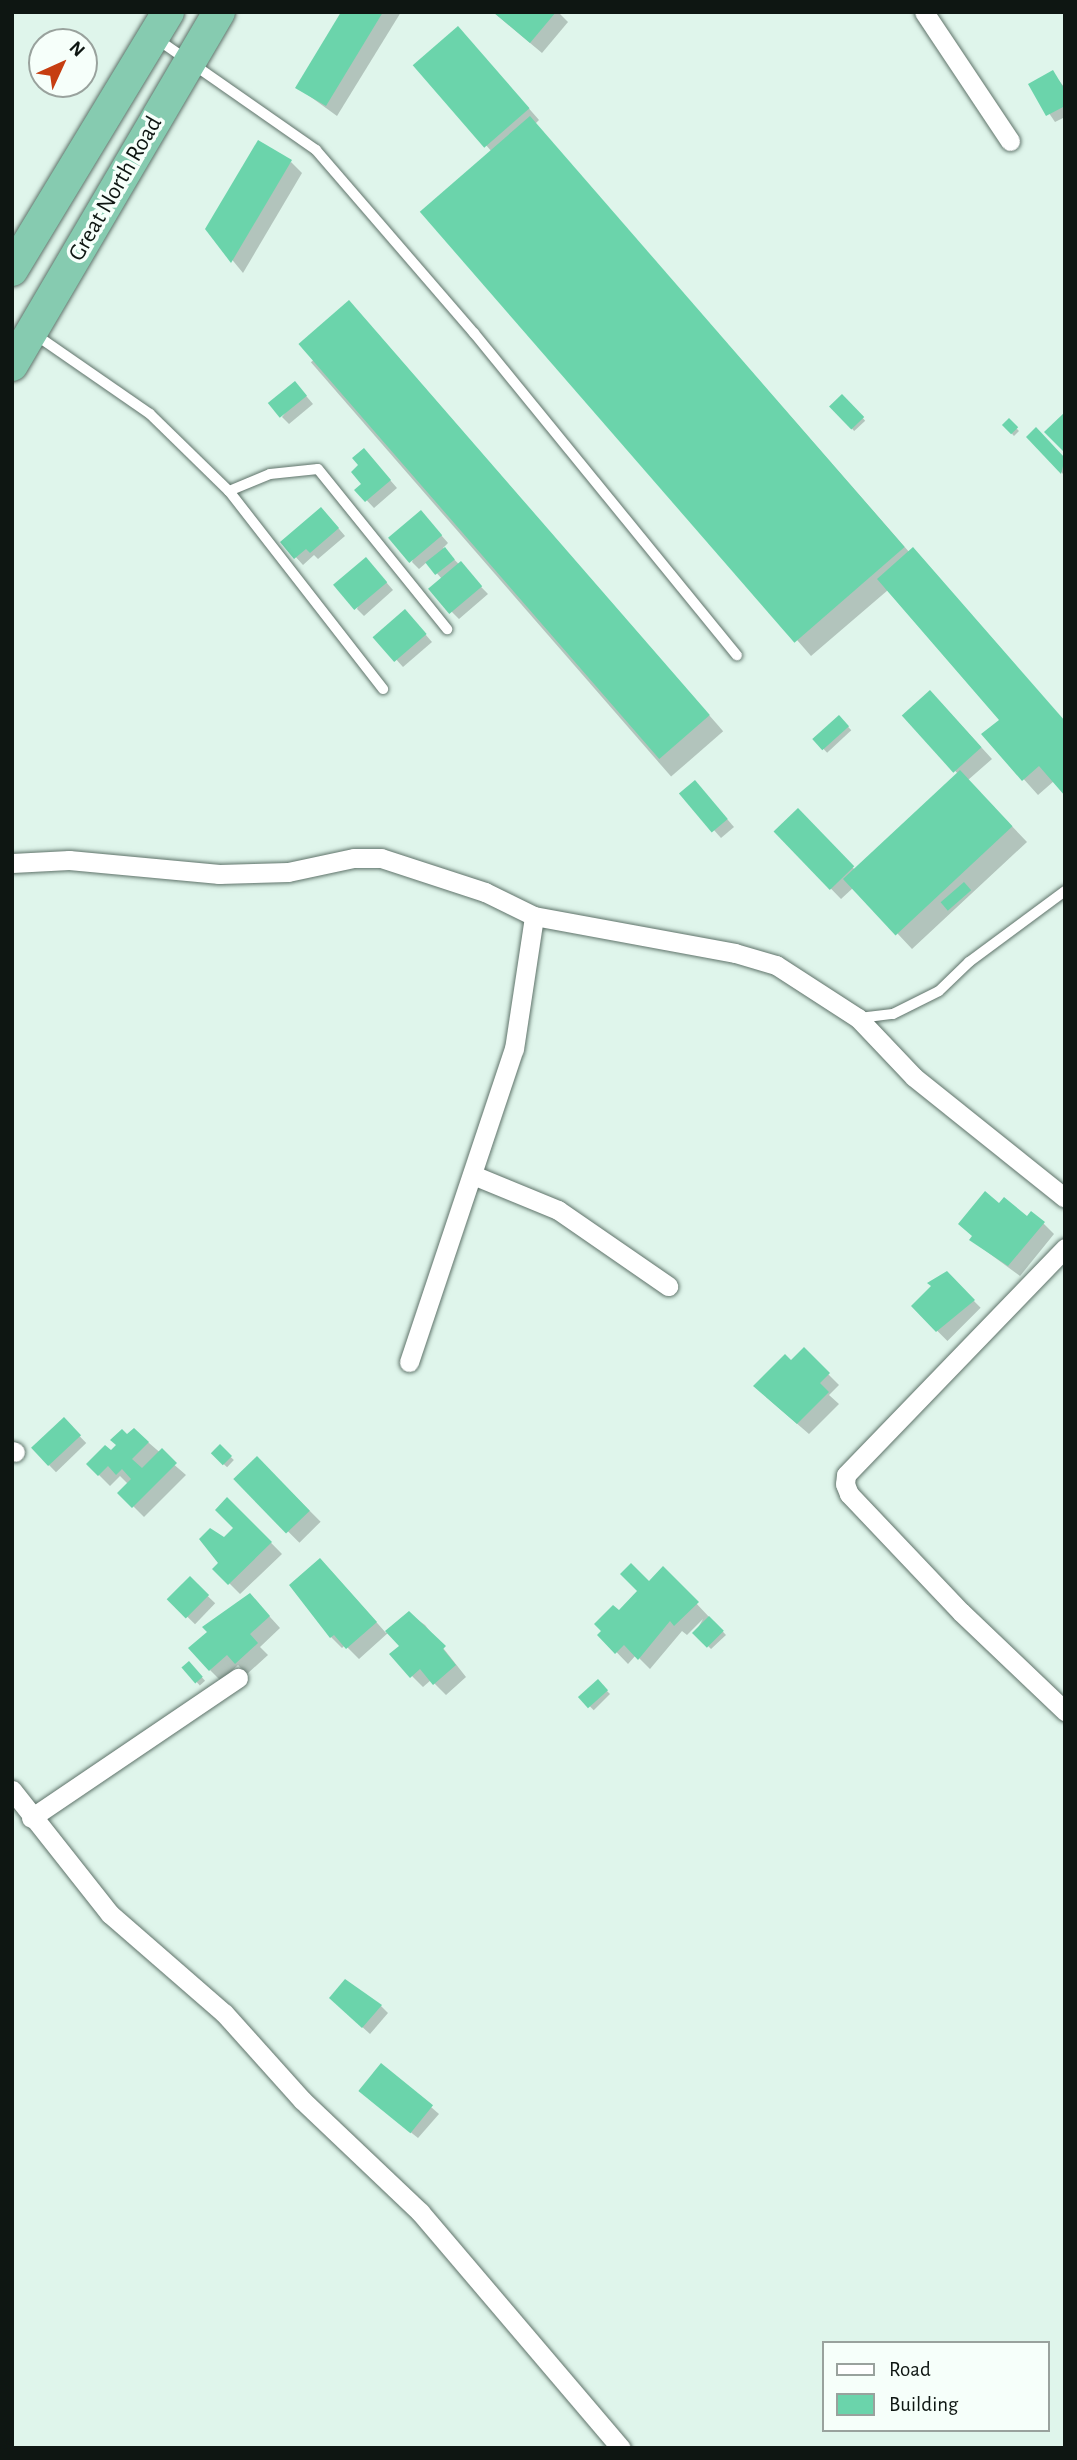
<!DOCTYPE html>
<html>
<head>
<meta charset="utf-8">
<style>
	body { margin:0 }
	#map { position:relative; width:1077px; height:2460px; overflow:hidden; background:#dff5eb; font-family:"Alegreya Sans",sans-serif }
	div>[style] { position:absolute }
	.shadow>* { inset:0; background:#0003; transform-origin:0 0 }
	.building>* { inset:0; background:#6bd4ab; transform-origin:0 0 }
	.roads { filter:drop-shadow(0 0 2px #5f736a) drop-shadow(0 0 2px #5f736a) }
	.service>* { height:10px; margin:-5px; padding:0 5px; transform-origin:5px; border-radius:5px; background:#fff }
	.minor>* { height:19px; margin:-9.5px; padding:0 9.5px; transform-origin:9.5px; border-radius:9.5px; background:#fff }
	.trunk>* { height:32px; margin:-16px; padding:0 16px; transform-origin:16px; border-radius:16px; background:#86cbb0 }
	span { translate:-50% -50%; white-space:nowrap; text-align:center; line-height:1.15; -webkit-text-stroke:7px #f6fffa; paint-order:stroke }
	.street-label { font-size:24px; color:#0e1612 }
	.frame { position:absolute; inset:0; border:14px solid #0e1612; pointer-events:none }
	.legend { position:absolute; left:822px; top:2341px; width:228px; height:91px; box-sizing:border-box; background:#f6fffa; border:2px solid #99a29d; margin:0; padding:9px 12px; list-style:none; font-size:21px; color:#0e1612 }
	.legend li { display:flex; align-items:center; gap:14px; height:35px }
	.legend b { width:35px; border:2px solid #99a29d }
	.north { position:absolute; left:28px; top:28px; width:70px; height:70px; box-sizing:border-box; background:#f6fffa; border:2px solid #99a29d; border-radius:50%; rotate:45deg; font-size:19px; font-weight:700; line-height:28px; text-align:center; color:#0e1612 }
	.north::after { content:''; display:block; margin:auto; width:24px; height:32px; background:#c63e11; clip-path:polygon(50% 0,100% 100%,50% 72%,0 100%) }
</style>
</head>
<body>
<div id="map">
	<div class="shadow">
		<div style="clip-path:polygon(343px 12px,401px 12px,337px 116px,297px 87px)"></div>
		<div style="clip-path:polygon(493px 12px,558px 12px,568px 22px,542px 53px)"></div>
		<div style="clip-path:polygon(469px 40px,539px 120px,535px 124px,910px 553px,1054px 781px,1038px 795px,984px 735px,1001px 720px,888px 590px,811px 656px,423px 212px,492px 152px,416px 65px)"></div>
		<div style="clip-path:polygon(1052px 72px,1065px 88px,1065px 117px,1055px 122px,1030px 85px)"></div>
		<div style="clip-path:polygon(291px 162px,302px 173px,243px 273px,207px 229px)"></div>
		<div style="left:363px;top:317px;width:549px;height:69px;rotate:49deg"></div>
		<div style="clip-path:polygon(302px 391px,313px 404px,289px 424px,282px 417px)"></div>
		<div style="left:842px;top:396px;width:34px;height:15px;rotate:47deg"></div>
		<div style="clip-path:polygon(1009px 421px,1019px 431px,1014px 436px,1004px 425px)"></div>
		<div style="clip-path:polygon(1036px 429px,1065px 460px,1065px 476px,1028px 437px)"></div>
		<div style="clip-path:polygon(371px 458px,397px 488px,374px 508px,357px 490px,363px 484px)"></div>
		<div style="clip-path:polygon(328px 516px,345px 536px,318px 559px,314px 555px,303px 565px,283px 543px)"></div>
		<div style="clip-path:polygon(428px 520px,448px 543px,443px 548px,488px 594px,459px 619px,452px 612px,442px 579px,427px 562px,419px 569px,412px 562px)"></div>
		<div style="clip-path:polygon(373px 567px,393px 590px,364px 616px,357px 609px)"></div>
		<div style="clip-path:polygon(412px 619px,432px 642px,403px 667px,376px 637px)"></div>
		<div style="clip-path:polygon(941px 703px,992px 759px,968px 780px,1027px 842px,912px 949px,854px 887px,841px 899px,776px 832px,798px 811px,855px 870px,958px 774px,905px 715px)"></div>
		<div style="left:839px;top:717px;width:18px;height:33px;rotate:47deg"></div>
		<div style="clip-path:polygon(702px 790px,734px 827px,721px 838px,682px 794px)"></div>
		<div style="clip-path:polygon(999px 1206px,1043px 1223px,1054px 1234px,1020px 1276px,971px 1240px)"></div>
		<div style="left:946px;top:1273px;width:49px;height:47px;rotate:45deg"></div>
		<div style="clip-path:polygon(804px 1350px,839px 1385px,829px 1395px,839px 1404px,809px 1434px,766px 1397px)"></div>
		<div style="left:64px;top:1420px;width:32px;height:42px;rotate:46deg"></div>
		<div style="clip-path:polygon(134px 1430px,186px 1475px,144px 1517px,120px 1493px,128px 1484px,120px 1476px,110px 1486px,88px 1464px,111px 1453px)"></div>
		<div style="left:220px;top:1447px;width:19px;height:10px;rotate:43deg"></div>
		<div style="left:257px;top:1458px;width:90px;height:30px;rotate:45deg"></div>
		<div style="clip-path:polygon(228px 1499px,282px 1554px,240px 1594px,215px 1569px,236px 1528px)"></div>
		<div style="clip-path:polygon(663px 1568px,726px 1635px,711px 1649px,695px 1633px,703px 1619px,687px 1635px,682px 1631px,650px 1669px,636px 1655px,628px 1664px,600px 1635px)"></div>
		<div style="clip-path:polygon(331px 1571px,386px 1633px,408px 1613px,425px 1625px,466px 1677px,446px 1695px,431px 1680px,423px 1687px,412px 1676px,401px 1646px,389px 1632px,359px 1659px,345px 1645px,342px 1648px,331px 1637px)"></div>
		<div style="left:190px;top:1579px;width:35px;height:29px;rotate:44deg"></div>
		<div style="clip-path:polygon(261px 1607px,280px 1628px,260px 1647px,268px 1655px,247px 1674px,238px 1665px,221px 1681px,210px 1670px)"></div>
		<div style="left:189px;top:1663px;width:24px;height:7px;rotate:48deg"></div>
		<div style="left:598px;top:1682px;width:17px;height:23px;rotate:45deg"></div>
		<div style="clip-path:polygon(338px 2005px,381px 2006px,388px 2013px,370px 2034px)"></div>
		<div style="clip-path:polygon(368px 2098px,431px 2107px,439px 2114px,418px 2138px)"></div>
	</div>
	<div class="building">
		<div style="clip-path:polygon(341px 12px,383px 12px,326px 106px,295px 88px)"></div>
		<div style="clip-path:polygon(493px 12px,556px 12px,530px 43px)"></div>
		<div style="left:458px;top:26px;width:109px;height:60px;rotate:49deg"></div>
		<div style="clip-path:polygon(1053px 70px,1065px 90px,1065px 106px,1046px 116px,1028px 84px)"></div>
		<div style="left:530px;top:116px;width:571px;height:146px;rotate:49deg"></div>
		<div style="clip-path:polygon(258px 140px,292px 160px,231px 263px,205px 229px)"></div>
		<div style="left:349px;top:300px;width:550px;height:67px;rotate:49deg"></div>
		<div style="left:295px;top:381px;width:19px;height:35px;rotate:51deg"></div>
		<div style="left:842px;top:394px;width:32px;height:18px;rotate:46deg"></div>
		<div style="clip-path:polygon(1065px 412px,1065px 453px,1044px 432px)"></div>
		<div style="left:1009px;top:418px;width:13px;height:10px;rotate:45deg"></div>
		<div style="clip-path:polygon(1036px 427px,1065px 458px,1061px 474px,1026px 437px)"></div>
		<div style="clip-path:polygon(364px 448px,391px 480px,365px 502px,354px 490px,361px 484px,351px 472px,358px 465px,352px 458px)"></div>
		<div style="clip-path:polygon(321px 507px,339px 528px,310px 553px,306px 549px,294px 559px,280px 542px)"></div>
		<div style="left:421px;top:510px;width:33px;height:43px;rotate:50deg"></div>
		<div style="left:445px;top:547px;width:16px;height:25px;rotate:52deg"></div>
		<div style="clip-path:polygon(913px 547px,1065px 721px,1065px 796px,1039px 766px,1022px 781px,981px 734px,999px 720px,877px 579px)"></div>
		<div style="left:366px;top:557px;width:33px;height:43px;rotate:50deg"></div>
		<div style="left:461px;top:561px;width:33px;height:43px;rotate:50deg"></div>
		<div style="left:405px;top:609px;width:33px;height:43px;rotate:49deg"></div>
		<div style="left:930px;top:690px;width:77px;height:38px;rotate:48deg"></div>
		<div style="left:839px;top:715px;width:15px;height:36px;rotate:48deg"></div>
		<div style="left:960px;top:770px;width:77px;height:160px;rotate:47deg"></div>
		<div style="left:695px;top:780px;width:51px;height:21px;rotate:50deg"></div>
		<div style="left:798px;top:808px;width:81px;height:34px;rotate:46deg"></div>
		<div style="left:964px;top:882px;width:11px;height:31px;rotate:49deg"></div>
		<div style="clip-path:polygon(985px 1191px,999px 1203px,1004px 1197px,1027px 1216px,1031px 1211px,1045px 1222px,1008px 1266px,969px 1240px,972px 1236px,958px 1224px)"></div>
		<div style="clip-path:polygon(947px 1271px,975px 1300px,936px 1332px,911px 1306px,931px 1286px,927px 1283px)"></div>
		<div style="clip-path:polygon(804px 1347px,830px 1373px,820px 1383px,829px 1392px,797px 1424px,753px 1386px,785px 1354px,791px 1360px)"></div>
		<div style="left:64px;top:1417px;width:25px;height:45px;rotate:47deg"></div>
		<div style="clip-path:polygon(134px 1428px,149px 1442px,132px 1459px,142px 1468px,162px 1448px,177px 1463px,132px 1508px,117px 1493px,131px 1479px,122px 1469px,116px 1475px,108px 1466px,98px 1476px,86px 1464px,105px 1445px,111px 1450px,116px 1445px,110px 1440px,122px 1429px,127px 1434px)"></div>
		<div style="left:220px;top:1444px;width:17px;height:13px;rotate:45deg"></div>
		<div style="left:257px;top:1456px;width:76px;height:33px;rotate:46deg"></div>
		<div style="clip-path:polygon(227px 1497px,272px 1542px,228px 1585px,212px 1569px,218px 1563px,199px 1539px,210px 1528px,224px 1537px,233px 1528px,215px 1510px)"></div>
		<div style="clip-path:polygon(320px 1558px,377px 1622px,346px 1649px,334px 1635px,330px 1638px,289px 1585px)"></div>
		<div style="clip-path:polygon(631px 1563px,649px 1581px,663px 1566px,699px 1602px,674px 1626px,670px 1621px,638px 1660px,624px 1645px,615px 1654px,597px 1635px,601px 1631px,594px 1624px,613px 1605px,619px 1610px,637px 1591px,620px 1574px)"></div>
		<div style="left:190px;top:1576px;width:27px;height:33px;rotate:45deg"></div>
		<div style="clip-path:polygon(250px 1593px,270px 1616px,250px 1634px,258px 1643px,235px 1664px,227px 1655px,209px 1671px,188px 1648px,207px 1632px,202px 1627px)"></div>
		<div style="clip-path:polygon(409px 1611px,446px 1646px,443px 1649px,456px 1665px,433px 1685px,420px 1669px,410px 1678px,389px 1654px,399px 1646px,385px 1631px)"></div>
		<div style="left:709px;top:1616px;width:21px;height:24px;rotate:45deg"></div>
		<div style="left:189px;top:1661px;width:21px;height:10px;rotate:49deg"></div>
		<div style="left:598px;top:1679px;width:15px;height:27px;rotate:48deg"></div>
		<div style="clip-path:polygon(345px 1979px,382px 2005px,362px 2028px,329px 1998px)"></div>
		<div style="left:381px;top:2063px;width:67px;height:36px;rotate:39deg"></div>
	</div>
	<div class="roads">
		<div class="service">
			<div style="left:157px;top:39px;width:194px;rotate:34.9deg"></div>
			<div style="left:316px;top:150px;width:242px;rotate:49.2deg"></div>
			<div style="left:474px;top:333px;width:416px;rotate:50.8deg"></div>
			<div style="left:33px;top:333px;width:142px;rotate:34.7deg"></div>
			<div style="left:150px;top:414px;width:110px;rotate:44.3deg"></div>
			<div style="left:229px;top:491px;width:251px;rotate:52.1deg"></div>
			<div style="left:229px;top:491px;width:44px;rotate:-22.5deg"></div>
			<div style="left:270px;top:474px;width:48px;rotate:-5.9deg"></div>
			<div style="left:318px;top:469px;width:206px;rotate:51.1deg"></div>
			<div style="left:859px;top:1018px;width:34px;rotate:-7deg"></div>
			<div style="left:893px;top:1014px;width:51px;rotate:-26.6deg"></div>
			<div style="left:939px;top:991px;width:42px;rotate:-44deg"></div>
			<div style="left:969px;top:962px;width:119px;rotate:-36.5deg"></div>
		</div>
		<div class="minor">
			<div style="left:924px;top:12px;width:155px;rotate:56.3deg"></div>
			<div style="left:12px;top:863px;width:57px;rotate:-3deg"></div>
			<div style="left:69px;top:860px;width:151px;rotate:5.3deg"></div>
			<div style="left:219px;top:874px;width:69px;rotate:-1.7deg"></div>
			<div style="left:288px;top:872px;width:67px;rotate:-12deg"></div>
			<div style="left:354px;top:858px;width:27px"></div>
			<div style="left:381px;top:858px;width:109px;rotate:18.1deg"></div>
			<div style="left:485px;top:892px;width:55px;rotate:26.1deg"></div>
			<div style="left:534px;top:916px;width:204px;rotate:10.4deg"></div>
			<div style="left:735px;top:953px;width:43px;rotate:16.3deg"></div>
			<div style="left:776px;top:965px;width:98px;rotate:32.9deg"></div>
			<div style="left:858px;top:1018px;width:81px;rotate:46.5deg"></div>
			<div style="left:914px;top:1077px;width:193px;rotate:38.7deg"></div>
			<div style="left:473px;top:1175px;width:92px;rotate:22.4deg"></div>
			<div style="left:558px;top:1210px;width:134px;rotate:34.6deg"></div>
			<div style="left:1065px;top:1248px;width:315px;rotate:134deg"></div>
			<div style="left:846px;top:1475px;width:9px;rotate:96deg"></div>
			<div style="left:845px;top:1484px;width:11px;rotate:68deg"></div>
			<div style="left:849px;top:1494px;width:163px;rotate:46.5deg"></div>
			<div style="left:961px;top:1612px;width:144px;rotate:43.6deg"></div>
			<div style="left:409px;top:1362px;width:330px;rotate:-71.5deg"></div>
			<div style="left:514px;top:1049px;width:134px;rotate:-81.4deg"></div>
			<div style="left:12px;top:1451px;width:3px;rotate:18deg"></div>
			<div style="left:12px;top:1790px;width:158px;rotate:51.7deg"></div>
			<div style="left:110px;top:1914px;width:151px;rotate:41deg"></div>
			<div style="left:224px;top:2013px;width:117px;rotate:48.1deg"></div>
			<div style="left:302px;top:2100px;width:163px;rotate:43.5deg"></div>
			<div style="left:420px;top:2212px;width:310px;rotate:49.6deg"></div>
			<div style="left:31px;top:1818px;width:250px;rotate:-34.1deg"></div>
		</div>
		<div class="trunk">
			<div style="left:12px;top:270px;width:301px;rotate:-58.8deg"></div>
			<div style="left:12px;top:365px;width:409px;rotate:-59.6deg"></div>
		</div>
	</div>
	<div class="street-label">
		<span style="left:116px;top:189px;rotate:-60deg">Great North Road</span>
	</div>
	<div class="frame"></div>
	<ul class="legend">
	<li><b style="height:9px;background:#fff"></b>Road</li>
	<li><b style="height:19px;background:#6bd4ab"></b>Building</li>
	</ul>
	<div class="north">N</div>
</div>
</body>
</html>
